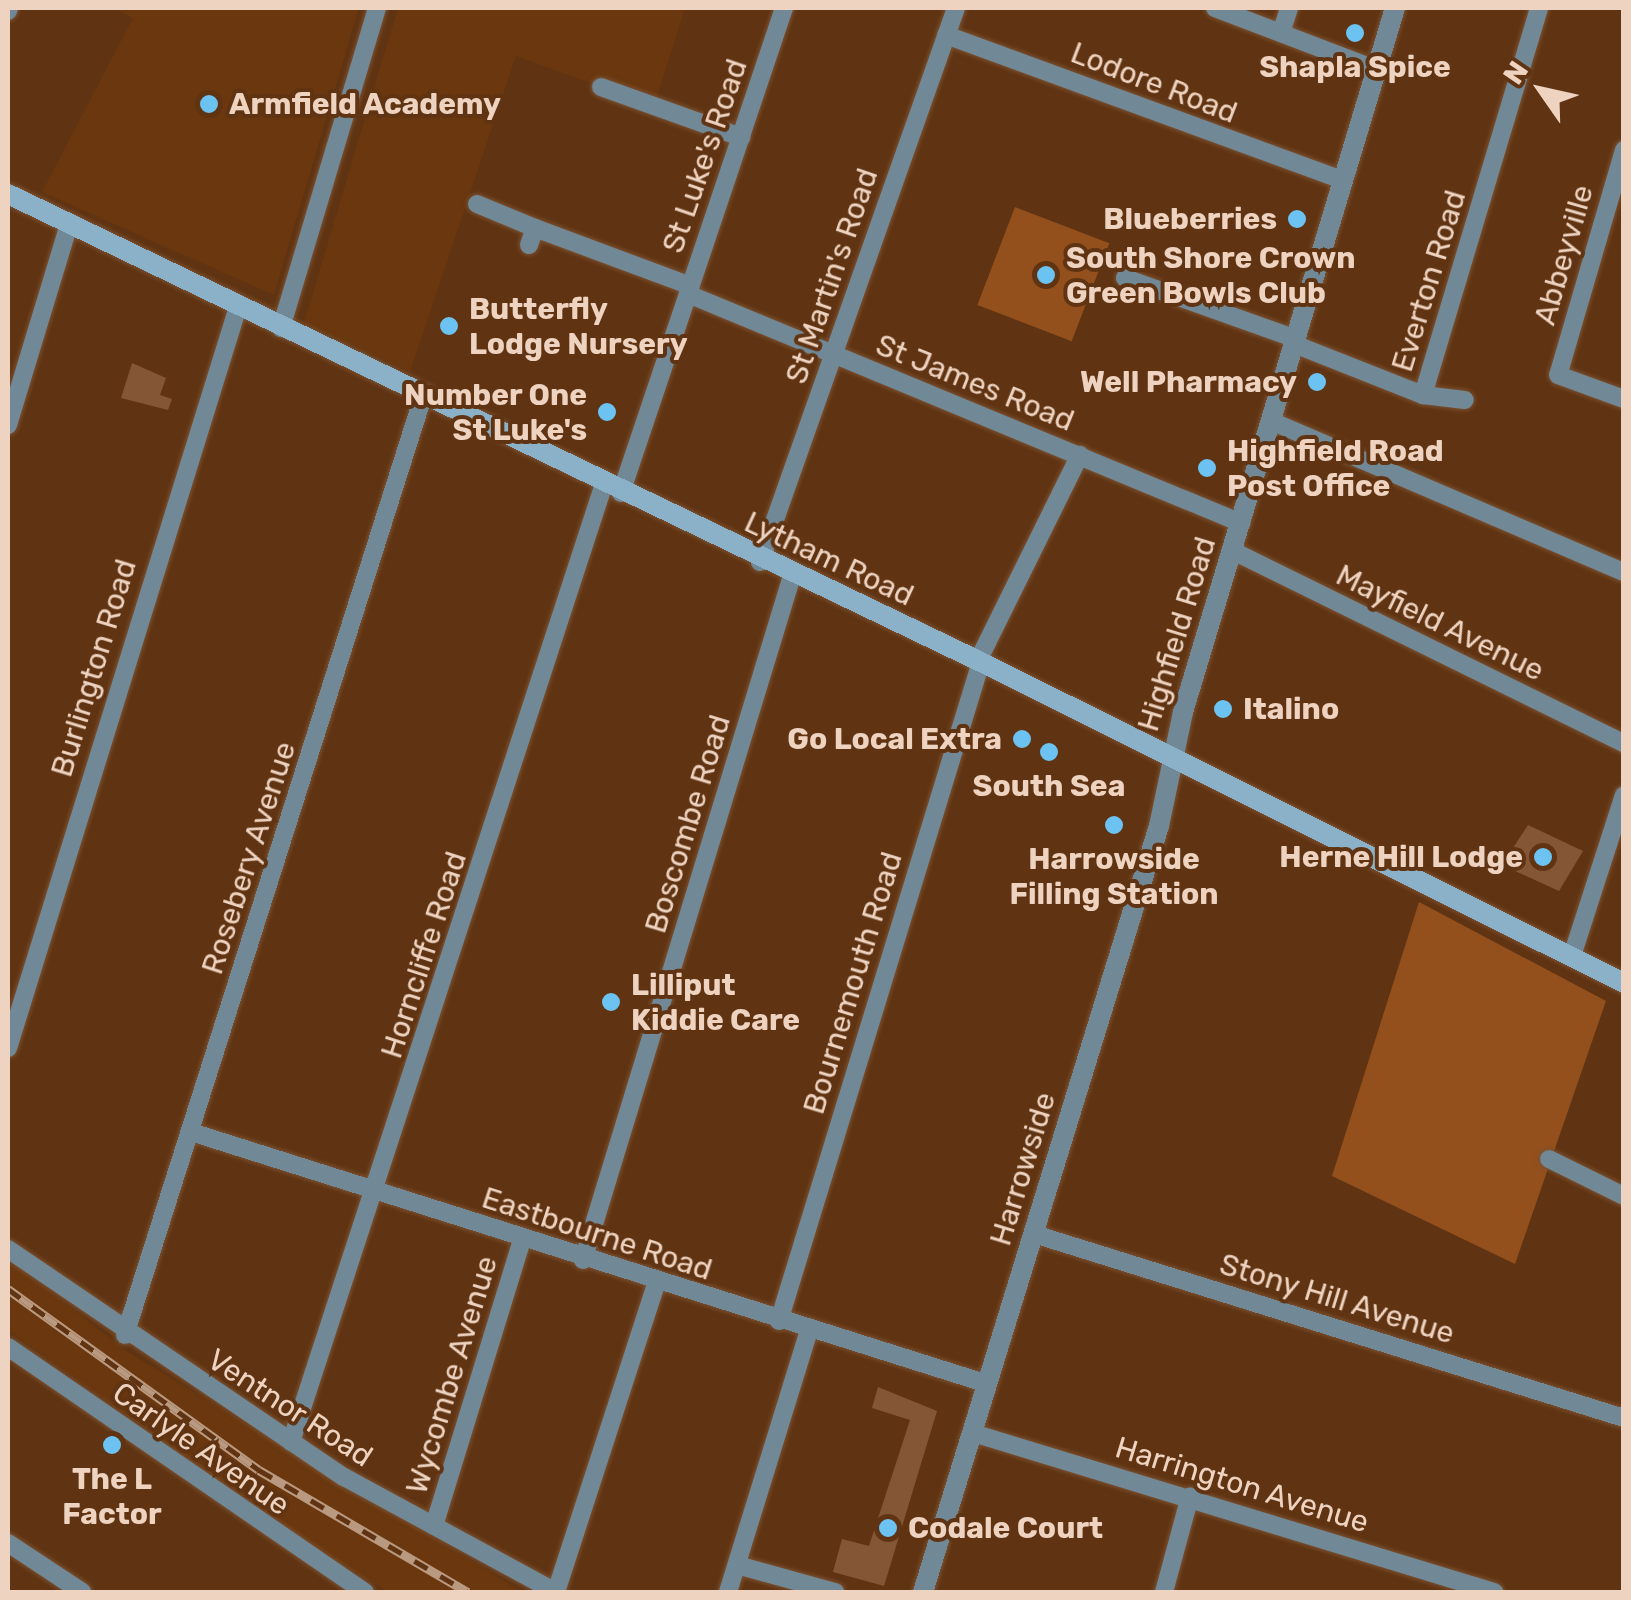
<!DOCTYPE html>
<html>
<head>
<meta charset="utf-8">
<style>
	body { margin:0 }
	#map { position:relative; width:1631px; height:1600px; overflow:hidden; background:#603412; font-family:Rubik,sans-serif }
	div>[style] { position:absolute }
	.built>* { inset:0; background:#6a370e }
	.green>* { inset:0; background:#93501c; transform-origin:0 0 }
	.building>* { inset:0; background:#855636 }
	.roads { filter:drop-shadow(0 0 2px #7a5132) drop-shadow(0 0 2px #7a5132) }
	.minor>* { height:18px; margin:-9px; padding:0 9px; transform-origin:9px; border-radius:9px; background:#718997 }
	.tertiary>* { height:20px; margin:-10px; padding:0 10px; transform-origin:10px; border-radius:10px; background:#718997 }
	.secondary>* { height:20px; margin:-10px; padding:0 10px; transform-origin:10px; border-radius:10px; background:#8ab1c8 }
	.rail>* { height:9px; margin-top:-4.5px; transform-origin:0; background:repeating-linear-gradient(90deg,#603412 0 15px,#ba9981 0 30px); box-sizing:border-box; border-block:2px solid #ba9981 }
	.dots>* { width:28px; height:28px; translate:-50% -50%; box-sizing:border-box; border:5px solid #603412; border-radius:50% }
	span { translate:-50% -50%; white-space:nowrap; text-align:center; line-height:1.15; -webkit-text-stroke:8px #603412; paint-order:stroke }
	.poi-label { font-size:30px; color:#eed3c1; font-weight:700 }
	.left { translate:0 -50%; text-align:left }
	.right { translate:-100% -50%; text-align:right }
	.street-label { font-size:30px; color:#eed3c1 }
	.frame { position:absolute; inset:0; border:10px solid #eed3c1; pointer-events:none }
	.north { position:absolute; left:1491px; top:40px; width:100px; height:100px; -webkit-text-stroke:8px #603412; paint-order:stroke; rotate:304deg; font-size:28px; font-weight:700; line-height:40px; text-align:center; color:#eed3c1 }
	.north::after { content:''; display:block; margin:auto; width:35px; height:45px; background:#eed3c1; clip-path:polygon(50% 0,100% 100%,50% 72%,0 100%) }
</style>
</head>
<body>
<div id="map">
	<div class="built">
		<div style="clip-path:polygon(113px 8px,359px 8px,274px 295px,42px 192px,133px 18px)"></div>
		<div style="clip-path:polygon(398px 8px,685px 8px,654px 106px,516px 56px,410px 372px,304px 323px)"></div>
		<div style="clip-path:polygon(8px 1258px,125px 1350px,523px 1592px,388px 1592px,302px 1541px,8px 1330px)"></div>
	</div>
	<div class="green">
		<div style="left:1015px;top:207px;width:101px;height:105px;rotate:21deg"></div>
		<div style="clip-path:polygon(1419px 902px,1606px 1001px,1515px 1264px,1332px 1176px)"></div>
	</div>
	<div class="building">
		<div style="clip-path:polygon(132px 363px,166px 378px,160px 395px,172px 399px,168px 410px,121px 398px)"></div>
		<div style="clip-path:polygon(1528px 825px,1583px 851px,1559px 891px,1502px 865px)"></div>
		<div style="clip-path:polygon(878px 1387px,937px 1411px,884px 1586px,833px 1572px,842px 1539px,869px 1546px,910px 1420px,872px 1408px)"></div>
	</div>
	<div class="roads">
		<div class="minor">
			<div style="left:1215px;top:8px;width:173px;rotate:20.9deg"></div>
			<div style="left:8px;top:11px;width:3px;rotate:-72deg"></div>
			<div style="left:1281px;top:33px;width:26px;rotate:-72deg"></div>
			<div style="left:946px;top:35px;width:423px;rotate:20.1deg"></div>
			<div style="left:601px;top:87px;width:149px;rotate:19.7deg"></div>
			<div style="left:1624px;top:150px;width:234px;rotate:106.3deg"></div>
			<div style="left:1558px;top:375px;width:70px;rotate:20deg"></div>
			<div style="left:477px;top:204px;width:63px;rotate:22.5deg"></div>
			<div style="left:529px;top:245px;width:18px;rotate:-71deg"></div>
			<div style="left:535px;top:228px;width:166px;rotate:20.4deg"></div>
			<div style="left:1125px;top:278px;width:182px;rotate:19.6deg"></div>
			<div style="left:688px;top:294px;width:599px;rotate:22.49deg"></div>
			<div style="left:281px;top:328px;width:334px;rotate:-73.3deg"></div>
			<div style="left:1294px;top:344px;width:139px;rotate:21.6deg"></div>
			<div style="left:1423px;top:395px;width:42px;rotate:6.8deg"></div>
			<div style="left:1423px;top:395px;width:404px;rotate:-73.3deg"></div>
			<div style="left:1271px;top:421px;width:384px;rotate:23.2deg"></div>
			<div style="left:8px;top:425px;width:210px;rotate:-73.1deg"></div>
			<div style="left:621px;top:493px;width:512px;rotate:-71.42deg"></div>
			<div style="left:1233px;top:551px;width:436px;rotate:26.2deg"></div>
			<div style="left:760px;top:562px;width:588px;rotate:-70.52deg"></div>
			<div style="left:978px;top:661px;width:230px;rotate:-63.7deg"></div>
			<div style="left:1572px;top:956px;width:169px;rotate:-72.1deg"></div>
			<div style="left:8px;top:1048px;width:776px;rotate:-72.76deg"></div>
			<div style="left:191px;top:1132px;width:836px;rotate:17.55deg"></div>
			<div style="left:1549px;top:1159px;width:84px;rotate:26.3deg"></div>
			<div style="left:1034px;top:1234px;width:618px;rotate:17.32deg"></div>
			<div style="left:8px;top:1249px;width:406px;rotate:34.2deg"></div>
			<div style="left:344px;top:1477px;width:241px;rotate:28.5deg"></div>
			<div style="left:583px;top:1260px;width:715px;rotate:-73.01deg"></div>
			<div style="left:779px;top:1321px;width:689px;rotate:-72.96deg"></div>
			<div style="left:125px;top:1335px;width:984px;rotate:-72.38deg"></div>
			<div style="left:8px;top:1347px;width:433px;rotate:34.5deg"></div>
			<div style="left:973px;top:1433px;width:545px;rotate:16.97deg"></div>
			<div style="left:291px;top:1442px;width:1008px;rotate:-71.91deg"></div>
			<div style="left:434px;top:1526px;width:299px;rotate:-72.9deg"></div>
			<div style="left:8px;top:1543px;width:89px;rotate:33.5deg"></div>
			<div style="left:737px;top:1565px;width:102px;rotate:15.4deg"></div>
			<div style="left:556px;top:1592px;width:327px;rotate:-72deg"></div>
			<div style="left:728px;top:1592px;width:274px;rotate:-72.8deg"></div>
			<div style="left:1164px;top:1592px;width:99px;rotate:-74.8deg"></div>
		</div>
		<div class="tertiary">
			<div style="left:923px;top:1592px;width:802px;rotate:-72.88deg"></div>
			<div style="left:1159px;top:826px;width:116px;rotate:-78.1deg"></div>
			<div style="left:1183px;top:712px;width:735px;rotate:-73.24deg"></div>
		</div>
		<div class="secondary">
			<div style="left:8px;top:194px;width:1080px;rotate:25.69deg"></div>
			<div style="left:981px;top:662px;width:719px;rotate:26.53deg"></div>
		</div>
	</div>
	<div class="rail">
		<div style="left:8px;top:1289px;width:309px;rotate:35.8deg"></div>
		<div style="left:259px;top:1470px;width:242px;rotate:30.3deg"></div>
	</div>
	<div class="dots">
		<div style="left:1355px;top:33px;background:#6cc3f2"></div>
		<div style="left:209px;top:104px;background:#6cc3f2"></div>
		<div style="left:1297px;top:219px;background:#6cc3f2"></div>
		<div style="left:1046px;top:275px;background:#6cc3f2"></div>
		<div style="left:449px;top:326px;background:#6cc3f2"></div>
		<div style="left:1317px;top:382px;background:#6cc3f2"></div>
		<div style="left:607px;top:412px;background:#6cc3f2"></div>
		<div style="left:1207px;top:468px;background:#6cc3f2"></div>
		<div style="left:1223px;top:709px;background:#6cc3f2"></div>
		<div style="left:1022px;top:739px;background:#6cc3f2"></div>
		<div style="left:1049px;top:752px;background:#6cc3f2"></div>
		<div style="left:1114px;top:825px;background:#6cc3f2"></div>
		<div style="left:1543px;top:857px;background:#6cc3f2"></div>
		<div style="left:611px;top:1002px;background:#6cc3f2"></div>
		<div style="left:112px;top:1445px;background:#6cc3f2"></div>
		<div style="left:888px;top:1528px;background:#6cc3f2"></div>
	</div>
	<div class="poi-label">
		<span style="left:1355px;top:67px">Shapla Spice</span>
		<span class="left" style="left:229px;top:104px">Armfield Academy</span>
		<span class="right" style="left:1277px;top:219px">Blueberries</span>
		<span class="left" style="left:1066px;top:275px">South Shore Crown<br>Green Bowls Club</span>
		<span class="left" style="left:469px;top:326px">Butterfly<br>Lodge Nursery</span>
		<span class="right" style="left:1297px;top:382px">Well Pharmacy</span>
		<span class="right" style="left:587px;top:412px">Number One<br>St Luke's</span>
		<span class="left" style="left:1227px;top:468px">Highfield Road<br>Post Office</span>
		<span class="left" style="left:1243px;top:709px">Italino</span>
		<span class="right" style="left:1002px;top:739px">Go Local Extra</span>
		<span style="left:1049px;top:786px">South Sea</span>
		<span class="right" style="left:1523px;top:857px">Herne Hill Lodge</span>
		<span style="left:1114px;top:876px">Harrowside<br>Filling Station</span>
		<span class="left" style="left:631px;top:1002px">Lilliput<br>Kiddie Care</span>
		<span style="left:112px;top:1496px">The L<br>Factor</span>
		<span class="left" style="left:908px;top:1528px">Codale Court</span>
	</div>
	<div class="street-label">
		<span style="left:1154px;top:83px;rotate:21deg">Lodore Road</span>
		<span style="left:705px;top:156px;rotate:-71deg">St Luke's Road</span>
		<span style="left:1564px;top:255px;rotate:-74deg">Abbeyville</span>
		<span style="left:832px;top:276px;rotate:-71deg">St Martin's Road</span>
		<span style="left:1429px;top:281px;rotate:-73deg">Everton Road</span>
		<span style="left:975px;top:383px;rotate:22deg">St James Road</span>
		<span style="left:829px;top:559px;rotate:25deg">Lytham Road</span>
		<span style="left:1440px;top:623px;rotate:26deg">Mayfield Avenue</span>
		<span style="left:1177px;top:634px;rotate:-73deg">Highfield Road</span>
		<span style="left:94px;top:668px;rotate:-73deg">Burlington Road</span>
		<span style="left:688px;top:824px;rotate:-73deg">Boscombe Road</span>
		<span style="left:249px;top:858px;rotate:-72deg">Rosebery Avenue</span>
		<span style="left:424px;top:955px;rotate:-72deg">Horncliffe Road</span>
		<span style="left:853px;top:983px;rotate:-73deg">Bournemouth Road</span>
		<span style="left:1023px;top:1169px;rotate:-73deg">Harrowside</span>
		<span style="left:597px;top:1234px;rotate:18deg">Eastbourne Road</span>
		<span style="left:1337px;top:1299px;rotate:17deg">Stony Hill Avenue</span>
		<span style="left:452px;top:1375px;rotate:-73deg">Wycombe Avenue</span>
		<span style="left:290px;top:1408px;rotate:33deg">Ventnor Road</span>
		<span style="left:201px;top:1449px;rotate:35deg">Carlyle Avenue</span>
		<span style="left:1242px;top:1485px;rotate:17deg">Harrington Avenue</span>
	</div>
	<div class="frame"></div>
	<div class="north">N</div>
</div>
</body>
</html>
